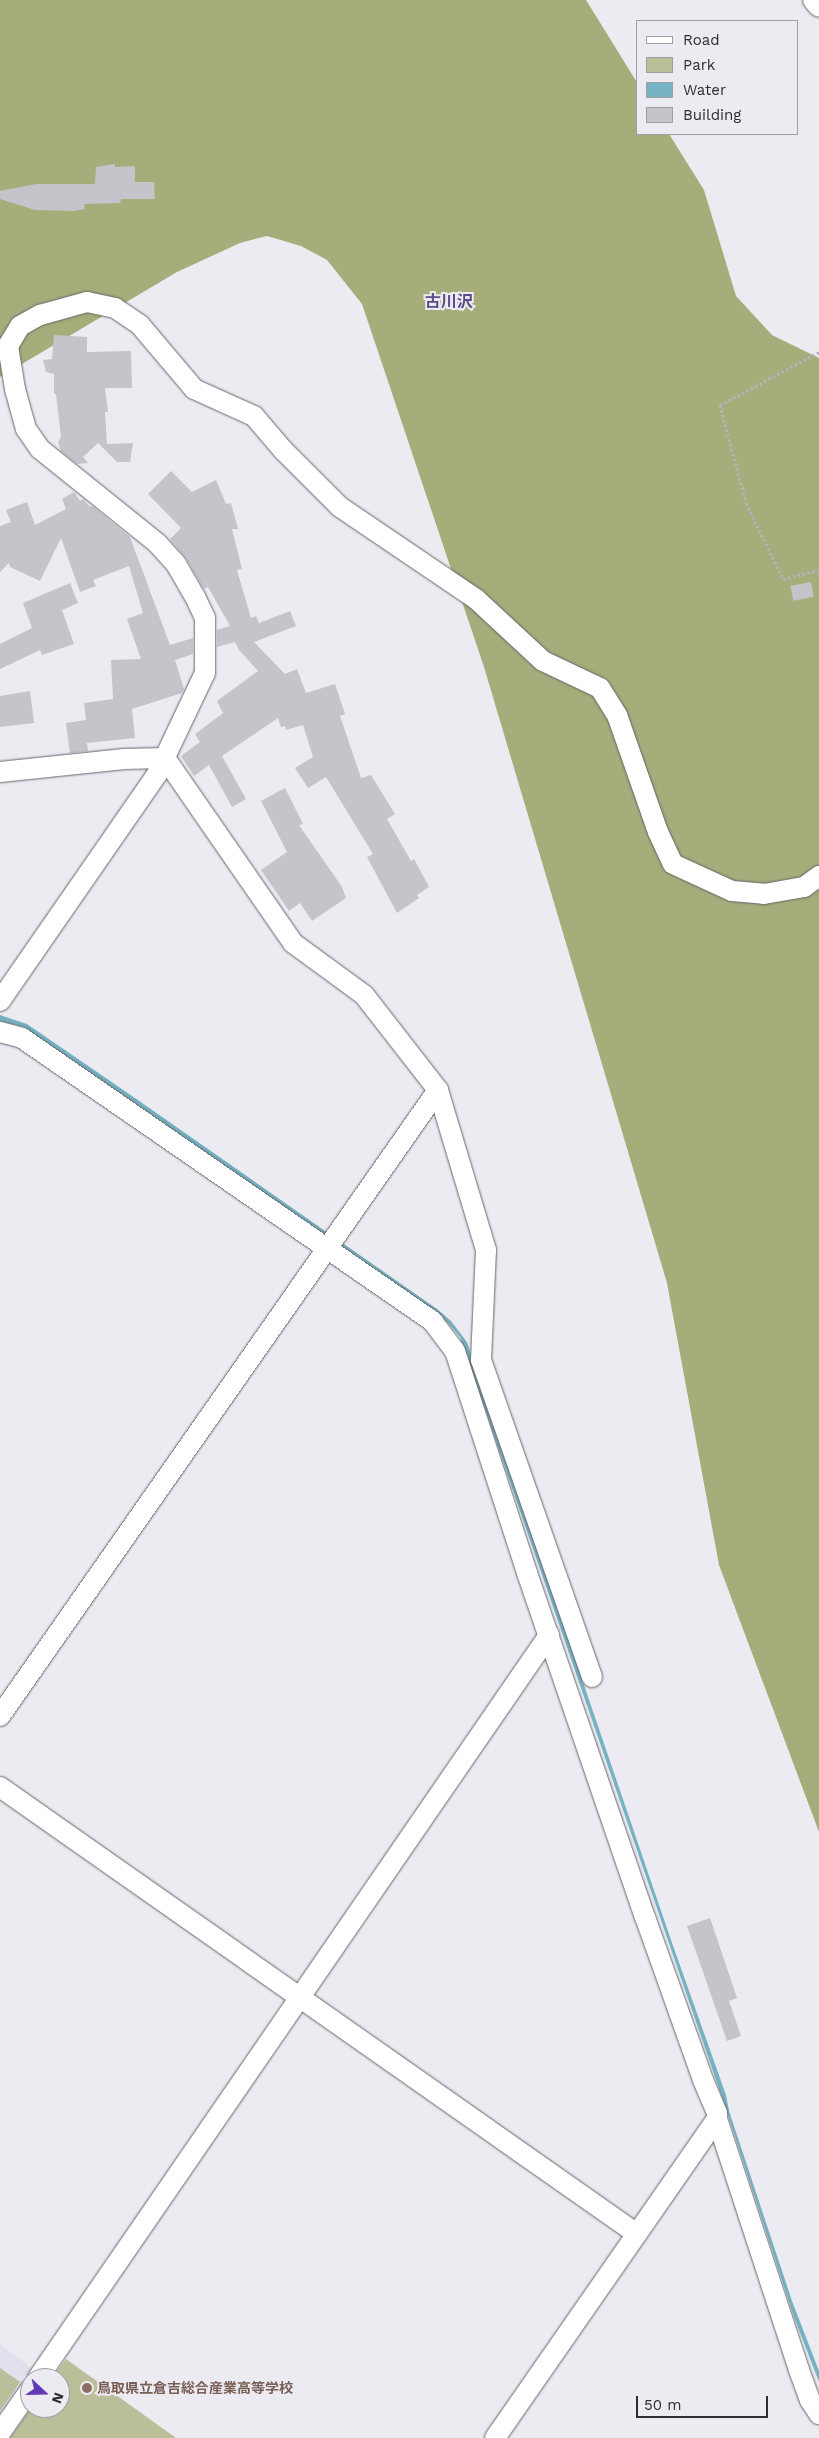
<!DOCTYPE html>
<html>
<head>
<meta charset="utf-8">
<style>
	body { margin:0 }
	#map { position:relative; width:819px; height:2438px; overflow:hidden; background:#edebf2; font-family:"Work Sans","Noto Sans JP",sans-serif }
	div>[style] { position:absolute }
	.built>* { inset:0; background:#e4dfed }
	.green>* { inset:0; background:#babe99 }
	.forest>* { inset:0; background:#a7ac7b }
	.water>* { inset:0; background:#75b2c2 }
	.building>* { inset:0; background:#c6c3ca; transform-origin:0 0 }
	.path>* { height:3px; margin-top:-1.5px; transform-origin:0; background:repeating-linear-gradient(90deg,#b3b2b7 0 2.5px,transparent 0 5px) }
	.roads { filter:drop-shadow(0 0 1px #67656b) drop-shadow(0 0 1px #67656b) }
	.minor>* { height:20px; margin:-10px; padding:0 10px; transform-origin:10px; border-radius:10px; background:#fff }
	.dots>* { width:14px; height:14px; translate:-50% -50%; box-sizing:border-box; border:2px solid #edebf2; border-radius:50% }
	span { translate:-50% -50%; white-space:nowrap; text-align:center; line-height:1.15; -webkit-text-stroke:4px #edebf2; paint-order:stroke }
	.education-label { font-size:14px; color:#785e54; font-weight:700 }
	.left { translate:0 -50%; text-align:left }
	.quarter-label { font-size:16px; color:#5b4b89; font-weight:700 }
	.legend { position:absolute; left:636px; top:20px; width:162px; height:115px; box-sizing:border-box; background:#edebf2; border:1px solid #a19fa4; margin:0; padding:6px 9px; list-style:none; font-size:15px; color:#2e2d30 }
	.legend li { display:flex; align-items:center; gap:10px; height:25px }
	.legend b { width:25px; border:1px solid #a19fa4 }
	.north { position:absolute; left:20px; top:2368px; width:50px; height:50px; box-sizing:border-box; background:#edebf2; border:1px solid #a19fa4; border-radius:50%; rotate:111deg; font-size:14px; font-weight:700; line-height:20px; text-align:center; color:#2e2d30 }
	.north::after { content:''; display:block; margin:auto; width:18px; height:22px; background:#633bb3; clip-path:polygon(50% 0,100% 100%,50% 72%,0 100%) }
	.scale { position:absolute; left:636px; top:2396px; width:132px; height:22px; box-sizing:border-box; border:2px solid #2e2d30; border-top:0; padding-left:6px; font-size:15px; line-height:18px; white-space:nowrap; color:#2e2d30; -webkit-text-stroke:4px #edebf2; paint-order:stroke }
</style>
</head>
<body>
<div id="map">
	<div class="built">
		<div style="clip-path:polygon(0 2344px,38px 2373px,0 2427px)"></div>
	</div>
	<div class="green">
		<div style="clip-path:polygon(66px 2359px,176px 2438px,10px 2438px,31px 2408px,60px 2408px,60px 2378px,52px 2378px)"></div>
		<div style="clip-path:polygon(0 2368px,20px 2382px,0 2411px)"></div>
	</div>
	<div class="forest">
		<div style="clip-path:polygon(0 0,586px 0,638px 84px,638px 134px,669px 134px,704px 190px,736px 296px,772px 335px,819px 358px,819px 1832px,719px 1565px,667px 1283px,484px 667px,362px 304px,327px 260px,301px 246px,267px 236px,240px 243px,177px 272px,0 377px)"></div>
	</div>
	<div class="water">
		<div style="clip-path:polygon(0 1015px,27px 1024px,135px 1098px,437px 1309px,451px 1321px,467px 1342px,671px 1940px,726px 2095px,729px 2111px,792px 2301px,819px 2371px,819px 2382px,794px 2317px,723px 2100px,460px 1337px,447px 1322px,308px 1223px,23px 1027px,0 1021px)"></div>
	</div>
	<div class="building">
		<div style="clip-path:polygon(115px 164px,115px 167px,135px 166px,135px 182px,154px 182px,155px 199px,121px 199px,120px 203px,84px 204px,85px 209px,74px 211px,35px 210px,0 199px,0 191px,36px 184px,95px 184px,96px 167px)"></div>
		<div style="clip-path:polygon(54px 335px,87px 337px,87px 352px,131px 351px,132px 388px,105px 388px,108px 412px,105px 412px,107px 444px,133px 443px,130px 462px,117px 462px,98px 443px,83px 457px,88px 463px,77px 464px,61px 451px,58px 442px,61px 437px,56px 394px,54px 394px,54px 374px,46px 372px,43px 360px,52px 359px)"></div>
		<div style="clip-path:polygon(171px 471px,192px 492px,216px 480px,226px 504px,231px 503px,238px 529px,232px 529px,242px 569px,237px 570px,251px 618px,256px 616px,259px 623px,290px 611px,296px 626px,254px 642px,285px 674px,297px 669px,306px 693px,335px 684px,345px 714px,340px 716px,361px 778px,371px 775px,395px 814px,387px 819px,411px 861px,414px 859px,429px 887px,417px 895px,419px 898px,397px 913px,367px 857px,373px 854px,326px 777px,308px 788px,295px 768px,313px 757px,303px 725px,286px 730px,285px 726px,281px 727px,278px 718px,222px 756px,246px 799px,232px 807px,209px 765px,194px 776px,181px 756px,200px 742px,195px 734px,223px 713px,217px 701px,258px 671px,239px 650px,235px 642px,217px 647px,217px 630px,230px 626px,208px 587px,204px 589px,186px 558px,170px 539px,181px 528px,148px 494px)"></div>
		<div style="clip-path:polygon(74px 492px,80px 501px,83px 499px,90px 507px,92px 506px,130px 537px,170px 645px,193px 638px,193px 654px,175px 660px,184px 689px,182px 693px,132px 709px,135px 738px,87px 743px,88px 751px,70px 753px,66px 723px,86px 720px,84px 703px,113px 699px,111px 660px,141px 659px,127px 619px,143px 613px,129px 566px,93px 580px,96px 586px,80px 592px,61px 538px,40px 581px,10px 567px,9px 563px,0 572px,0 526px,11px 522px,6px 510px,27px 502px,35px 525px,66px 509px,62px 499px)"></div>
		<div style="left:811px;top:582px;width:15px;height:21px;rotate:79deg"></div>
		<div style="clip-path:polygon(70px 583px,78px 603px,62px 610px,74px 644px,42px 655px,40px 650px,0 669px,0 644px,32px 628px,23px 603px)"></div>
		<div style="clip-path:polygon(30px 691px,34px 723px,0 727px,0 696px)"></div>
		<div style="clip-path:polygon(285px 788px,303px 824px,299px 825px,342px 887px,346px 898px,312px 921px,300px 903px,289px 911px,261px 870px,287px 852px,261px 801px)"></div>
		<div style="clip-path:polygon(710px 1918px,737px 1998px,729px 2001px,741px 2036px,727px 2041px,687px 1926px)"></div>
	</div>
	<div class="path">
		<div style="left:819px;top:352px;width:112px;rotate:151.8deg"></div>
		<div style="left:720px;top:405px;width:101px;rotate:75.1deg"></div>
		<div style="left:746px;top:503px;width:85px;rotate:64deg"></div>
		<div style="left:783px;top:579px;width:37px;rotate:-14deg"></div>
	</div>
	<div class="roads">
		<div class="minor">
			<div style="left:813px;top:0;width:9px;rotate:49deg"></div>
			<div style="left:165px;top:758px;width:225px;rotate:55.3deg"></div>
			<div style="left:293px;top:943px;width:88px;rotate:36.2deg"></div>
			<div style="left:364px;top:995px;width:120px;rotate:52.1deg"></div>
			<div style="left:438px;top:1090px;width:167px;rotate:73.3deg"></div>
			<div style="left:486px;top:1250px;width:110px;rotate:92.6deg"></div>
			<div style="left:481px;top:1360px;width:336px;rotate:70.7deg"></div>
			<div style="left:0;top:772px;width:125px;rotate:-6deg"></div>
			<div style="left:124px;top:759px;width:41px;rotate:-1.4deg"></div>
			<div style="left:0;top:1001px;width:276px;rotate:-55.3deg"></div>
			<div style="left:157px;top:774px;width:112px;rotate:-64.6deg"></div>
			<div style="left:205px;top:673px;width:55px;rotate:-90deg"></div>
			<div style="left:205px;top:618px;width:23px;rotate:-115deg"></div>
			<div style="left:195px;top:597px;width:38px;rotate:-120deg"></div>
			<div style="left:176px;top:564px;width:28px;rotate:-132deg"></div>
			<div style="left:157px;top:543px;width:150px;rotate:-141.2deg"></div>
			<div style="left:40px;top:449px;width:24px;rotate:-125deg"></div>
			<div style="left:26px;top:429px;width:41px;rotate:-105.4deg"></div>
			<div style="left:15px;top:389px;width:44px;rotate:-99.2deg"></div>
			<div style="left:8px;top:346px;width:23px;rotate:-59deg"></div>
			<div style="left:20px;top:326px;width:23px;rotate:-29deg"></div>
			<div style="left:40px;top:315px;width:49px;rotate:-15.5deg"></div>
			<div style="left:87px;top:302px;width:29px;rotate:12deg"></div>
			<div style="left:115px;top:308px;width:30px;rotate:34deg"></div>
			<div style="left:140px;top:325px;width:84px;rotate:49.8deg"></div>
			<div style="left:194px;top:389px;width:66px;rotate:24.2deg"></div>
			<div style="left:254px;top:416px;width:45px;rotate:49.5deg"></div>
			<div style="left:283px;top:450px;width:81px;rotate:45deg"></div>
			<div style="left:340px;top:507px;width:164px;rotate:34.1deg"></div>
			<div style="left:476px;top:599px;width:91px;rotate:42.8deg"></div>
			<div style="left:543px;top:661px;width:63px;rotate:25.3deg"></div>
			<div style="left:600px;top:688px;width:32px;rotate:58deg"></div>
			<div style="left:617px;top:715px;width:124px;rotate:70.7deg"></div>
			<div style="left:658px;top:832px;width:35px;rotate:65deg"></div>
			<div style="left:673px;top:864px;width:65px;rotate:24.6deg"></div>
			<div style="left:732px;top:891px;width:32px;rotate:5deg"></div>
			<div style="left:764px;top:894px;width:41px;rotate:-9.9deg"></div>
			<div style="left:804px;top:887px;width:19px;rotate:-36deg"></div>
			<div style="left:0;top:1032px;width:23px;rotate:15deg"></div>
			<div style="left:22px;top:1038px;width:500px;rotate:34.6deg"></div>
			<div style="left:433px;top:1322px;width:36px;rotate:53deg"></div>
			<div style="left:455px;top:1351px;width:233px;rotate:72deg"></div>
			<div style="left:527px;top:1573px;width:364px;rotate:71.1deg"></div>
			<div style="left:645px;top:1917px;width:173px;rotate:70.4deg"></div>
			<div style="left:703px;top:2080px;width:36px;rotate:67deg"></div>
			<div style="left:717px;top:2113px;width:6px;rotate:90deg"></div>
			<div style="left:717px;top:2119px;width:264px;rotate:71.9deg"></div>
			<div style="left:799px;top:2370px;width:32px;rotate:70deg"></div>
			<div style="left:810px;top:2400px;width:17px;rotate:57deg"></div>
			<div style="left:0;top:1716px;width:764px;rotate:-55.02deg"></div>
			<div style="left:0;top:1787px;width:778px;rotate:35.06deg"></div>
			<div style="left:38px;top:2378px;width:902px;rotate:-55.48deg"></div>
			<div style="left:0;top:2433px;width:52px;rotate:-55.1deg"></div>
			<div style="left:495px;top:2438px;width:389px;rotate:-55.2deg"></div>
		</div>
	</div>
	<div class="dots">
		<div style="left:87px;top:2388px;background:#8d6e63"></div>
	</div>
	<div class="education-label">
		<span class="left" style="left:97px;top:2388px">鳥取県立倉吉総合産業高等学校</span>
	</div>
	<div class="quarter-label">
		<span style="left:449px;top:302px">古川沢</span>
	</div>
	<ul class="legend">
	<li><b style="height:6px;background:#fff"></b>Road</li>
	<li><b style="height:14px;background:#babe99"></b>Park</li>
	<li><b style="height:14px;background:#75b2c2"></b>Water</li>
	<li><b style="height:14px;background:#c6c3ca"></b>Building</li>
	</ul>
	<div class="north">N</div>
	<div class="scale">50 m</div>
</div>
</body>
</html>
